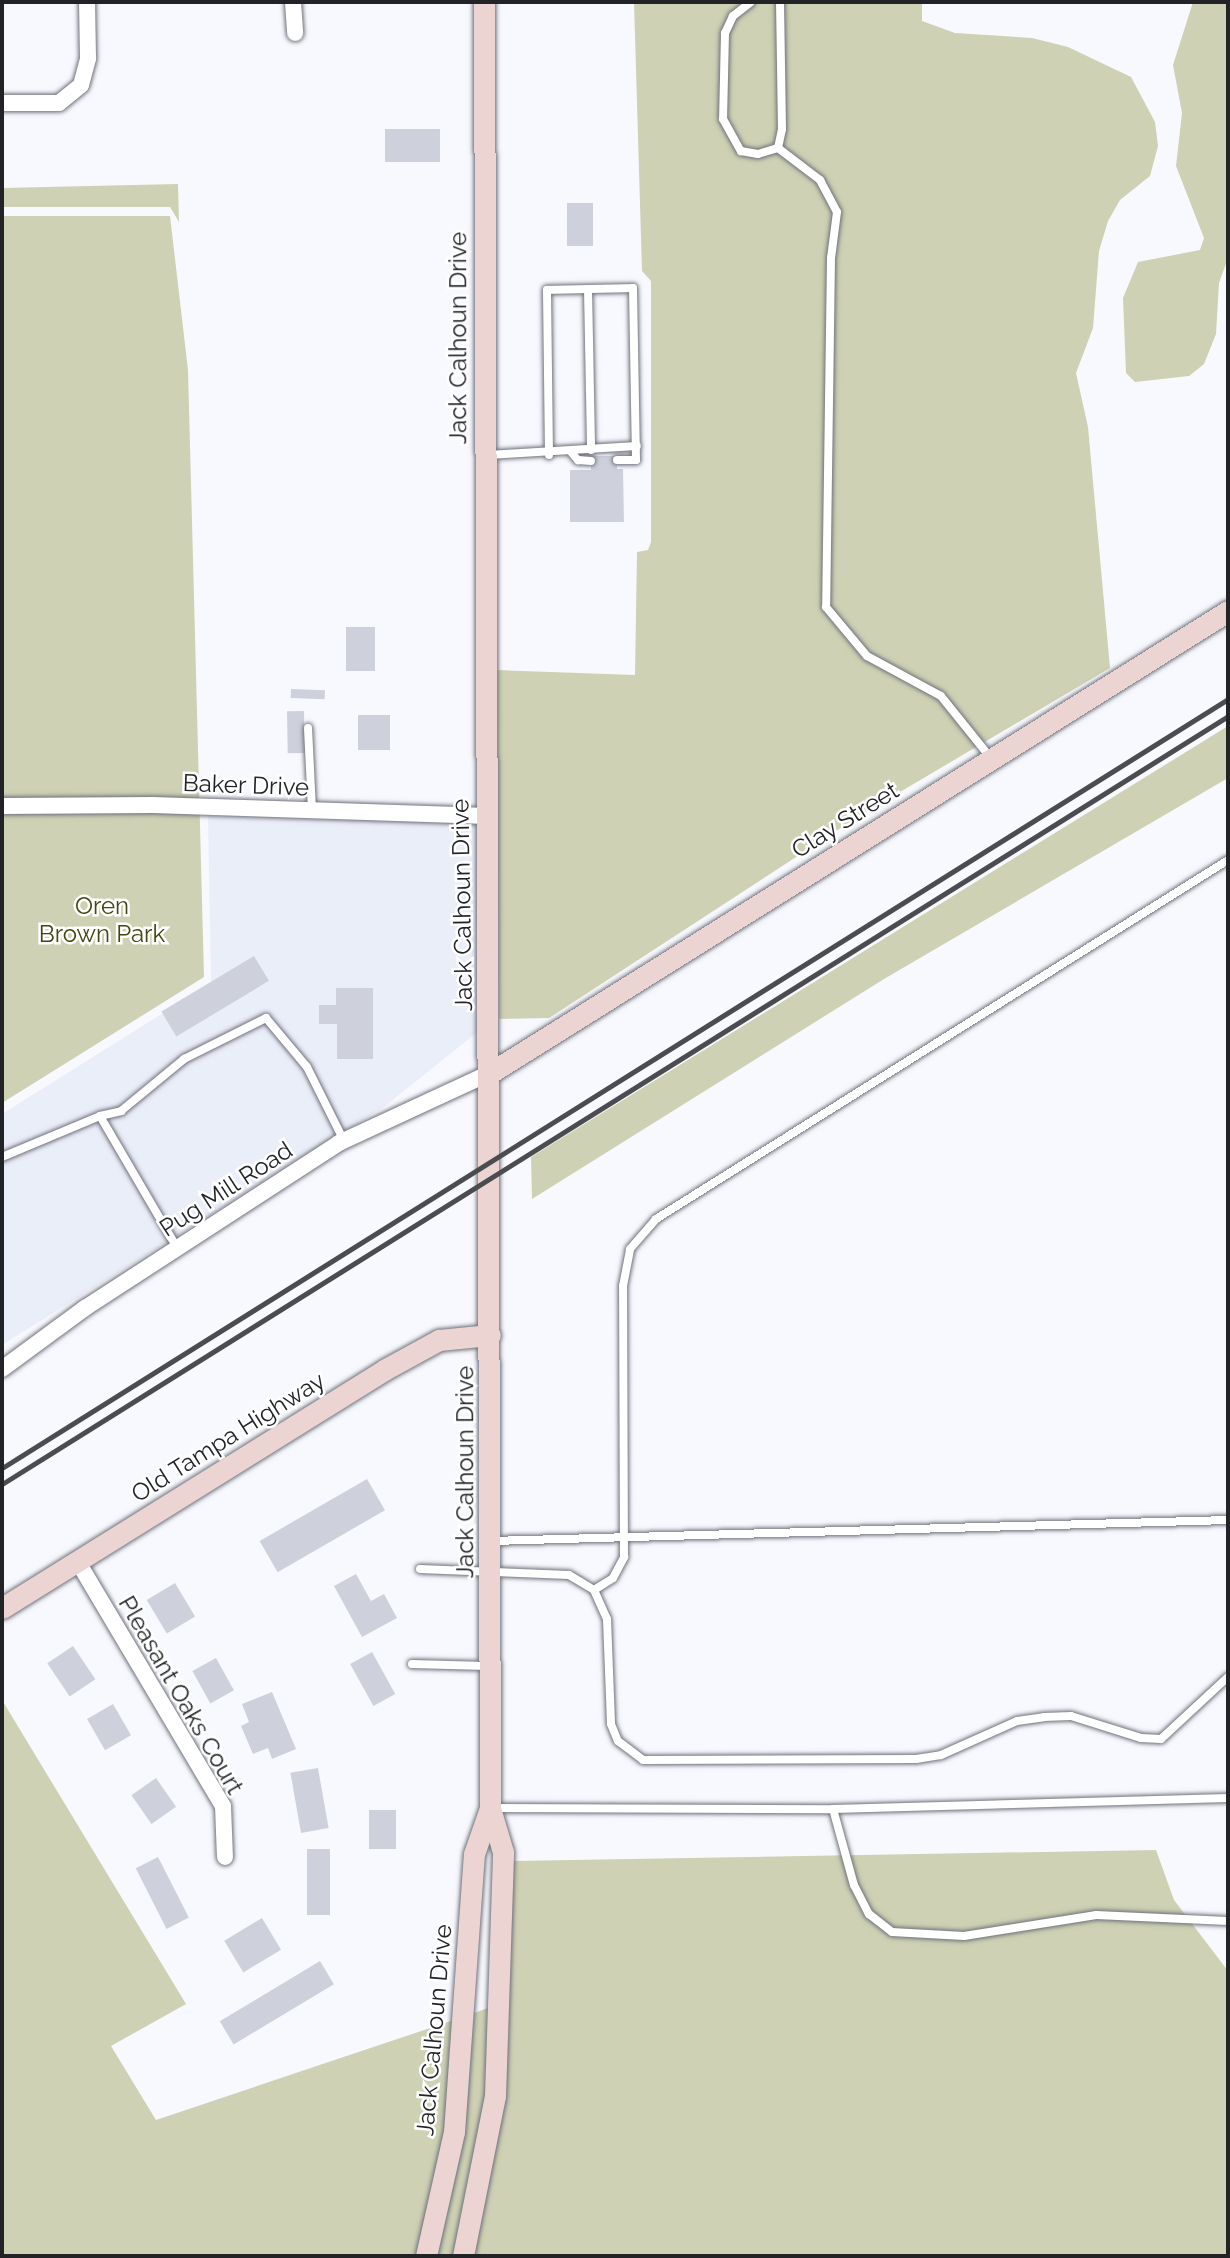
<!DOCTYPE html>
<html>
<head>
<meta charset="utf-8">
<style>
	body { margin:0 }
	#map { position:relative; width:1230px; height:2258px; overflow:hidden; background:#f8f9fe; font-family:Raleway,sans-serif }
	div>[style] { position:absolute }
	.built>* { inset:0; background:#eaeef9 }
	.green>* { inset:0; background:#ced1b3 }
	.building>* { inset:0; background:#ced1dc; transform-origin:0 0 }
	.roads { filter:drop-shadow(0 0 2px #6f727c) drop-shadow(0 0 2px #6f727c) }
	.lane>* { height:8px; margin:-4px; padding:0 4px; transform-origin:4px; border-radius:4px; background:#fff }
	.street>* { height:16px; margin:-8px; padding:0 8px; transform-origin:8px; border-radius:8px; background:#fff }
	.secondary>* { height:21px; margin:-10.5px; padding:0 10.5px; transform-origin:10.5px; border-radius:10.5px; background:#ebd4d1 }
	.rail>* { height:5px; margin:-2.5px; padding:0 2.5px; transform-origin:2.5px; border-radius:2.5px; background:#4a4c50 }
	span { translate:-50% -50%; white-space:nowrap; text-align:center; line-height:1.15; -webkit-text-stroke:5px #fff; paint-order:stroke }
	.street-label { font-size:24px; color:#212327 }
	.park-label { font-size:24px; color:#43460f }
	.frame { position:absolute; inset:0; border:4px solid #212327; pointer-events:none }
</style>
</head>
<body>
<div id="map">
	<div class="built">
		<div style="clip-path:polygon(208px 816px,478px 818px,480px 1030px,384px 1107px,2px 1345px,2px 1114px,211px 983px)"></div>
	</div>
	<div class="green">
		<div style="clip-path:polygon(634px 2px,922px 2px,922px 21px,955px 33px,1032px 38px,1068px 47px,1131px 77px,1155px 122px,1158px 146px,1150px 176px,1120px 200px,1108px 221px,1099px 251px,1093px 328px,1076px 373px,1088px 427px,1110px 668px,856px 818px,549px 1018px,499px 1019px,497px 670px,635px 675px,637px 552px,648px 550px,651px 542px,651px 281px,642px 271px)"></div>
		<div style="clip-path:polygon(1193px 2px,1228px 2px,1228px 258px,1219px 283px,1216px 334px,1204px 364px,1189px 376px,1135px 382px,1126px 373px,1123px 298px,1138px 262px,1200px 250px,1204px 238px,1176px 166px,1182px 113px,1173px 65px)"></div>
		<div style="clip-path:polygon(178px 184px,179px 222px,170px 207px,2px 207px,2px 188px)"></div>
		<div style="clip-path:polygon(2px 216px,170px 216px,188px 370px,204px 977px,2px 1103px)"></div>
		<div style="clip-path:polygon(1228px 726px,1228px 778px,884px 979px,532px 1199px,531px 1157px)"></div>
		<div style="clip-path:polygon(2px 1700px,186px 2004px,111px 2046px,156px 2120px,454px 2020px,445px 2130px,416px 2256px,2px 2256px)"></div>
		<div style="clip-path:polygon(1156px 1850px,1174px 1900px,1228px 1971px,1228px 2256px,473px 2256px,504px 2097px,513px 1861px)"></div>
		<div style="clip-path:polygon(488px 2008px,485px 2095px,469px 2195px,453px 2256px,436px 2256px,464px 2134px,474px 2013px)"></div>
	</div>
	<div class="building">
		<div style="left:385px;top:129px;width:55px;height:33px"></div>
		<div style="left:567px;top:203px;width:26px;height:43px"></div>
		<div style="clip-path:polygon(591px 456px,617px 456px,617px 469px,623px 469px,624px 522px,570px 522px,570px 470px,591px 470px)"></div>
		<div style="left:346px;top:627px;width:29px;height:44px"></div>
		<div style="left:291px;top:689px;width:34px;height:9px;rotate:2deg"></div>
		<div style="left:304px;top:711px;width:42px;height:17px;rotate:89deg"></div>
		<div style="left:358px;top:715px;width:32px;height:35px"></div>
		<div style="left:254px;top:956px;width:29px;height:108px;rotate:59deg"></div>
		<div style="clip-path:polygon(336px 988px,373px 988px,373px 1059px,337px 1059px,337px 1024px,319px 1024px,319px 1005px,336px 1005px)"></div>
		<div style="left:367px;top:1479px;width:36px;height:124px;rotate:60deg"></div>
		<div style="clip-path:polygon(356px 1574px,371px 1601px,384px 1594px,397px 1618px,362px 1637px,334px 1586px)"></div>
		<div style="left:175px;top:1583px;width:39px;height:33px;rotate:59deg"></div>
		<div style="left:73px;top:1646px;width:40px;height:31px;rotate:56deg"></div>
		<div style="left:372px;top:1652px;width:48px;height:25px;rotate:61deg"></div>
		<div style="left:216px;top:1658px;width:37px;height:27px;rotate:61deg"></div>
		<div style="clip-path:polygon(272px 1692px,296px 1749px,272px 1759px,268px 1748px,253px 1754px,241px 1726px,249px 1722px,242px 1704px)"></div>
		<div style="left:113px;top:1704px;width:36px;height:30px;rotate:60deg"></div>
		<div style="left:318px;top:1768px;width:61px;height:28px;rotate:80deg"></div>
		<div style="left:156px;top:1778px;width:35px;height:30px;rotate:55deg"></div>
		<div style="left:369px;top:1810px;width:27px;height:39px"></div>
		<div style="left:307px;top:1849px;width:23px;height:66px"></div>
		<div style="left:158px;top:1857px;width:68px;height:25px;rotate:63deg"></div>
		<div style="left:262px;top:1918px;width:37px;height:44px;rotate:59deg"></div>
		<div style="left:320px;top:1961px;width:27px;height:117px;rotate:59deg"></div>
	</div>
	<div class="roads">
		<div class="lane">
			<div style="left:751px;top:2px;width:23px;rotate:142deg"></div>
			<div style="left:733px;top:16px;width:19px;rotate:115deg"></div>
			<div style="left:725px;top:33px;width:86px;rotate:91.3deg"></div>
			<div style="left:723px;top:119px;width:37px;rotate:61deg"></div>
			<div style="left:741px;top:151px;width:17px;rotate:10deg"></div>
			<div style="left:758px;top:154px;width:21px;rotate:-17deg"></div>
			<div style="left:778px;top:148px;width:19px;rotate:-78deg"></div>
			<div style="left:782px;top:129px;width:127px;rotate:-90.9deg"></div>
			<div style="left:778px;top:148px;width:53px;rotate:37.3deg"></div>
			<div style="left:820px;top:180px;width:36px;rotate:62deg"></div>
			<div style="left:837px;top:212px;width:46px;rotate:97.4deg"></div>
			<div style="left:831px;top:258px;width:349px;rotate:90.8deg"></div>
			<div style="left:826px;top:607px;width:64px;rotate:50.1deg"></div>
			<div style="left:867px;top:656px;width:84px;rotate:28.4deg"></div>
			<div style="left:941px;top:696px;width:78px;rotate:51.2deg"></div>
			<div style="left:588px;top:289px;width:161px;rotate:88.9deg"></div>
			<div style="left:571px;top:452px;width:11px;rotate:49deg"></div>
			<div style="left:578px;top:460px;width:13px;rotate:4deg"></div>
			<div style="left:488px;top:455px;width:149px;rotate:-3.5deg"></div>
			<div style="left:549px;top:455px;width:165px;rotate:-90.7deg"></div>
			<div style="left:547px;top:290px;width:86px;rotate:-1.3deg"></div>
			<div style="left:633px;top:288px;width:172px;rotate:89deg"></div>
			<div style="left:636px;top:460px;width:19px;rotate:180deg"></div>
			<div style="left:308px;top:728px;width:82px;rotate:87.2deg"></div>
			<div style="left:100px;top:1116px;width:22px;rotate:-13deg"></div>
			<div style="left:121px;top:1111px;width:82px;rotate:-39.5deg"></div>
			<div style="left:184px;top:1059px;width:92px;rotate:-26.6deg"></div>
			<div style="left:266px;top:1018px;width:64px;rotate:50.1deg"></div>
			<div style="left:307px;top:1067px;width:83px;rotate:63.4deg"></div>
			<div style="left:2px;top:1157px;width:106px;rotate:-22.7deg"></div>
			<div style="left:100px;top:1116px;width:153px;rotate:59.7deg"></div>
			<div style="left:491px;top:1541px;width:737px;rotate:-1.63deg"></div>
			<div style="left:420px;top:1569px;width:149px;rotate:2.3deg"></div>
			<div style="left:569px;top:1575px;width:29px;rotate:31deg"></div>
			<div style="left:594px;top:1590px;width:32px;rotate:66deg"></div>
			<div style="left:607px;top:1619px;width:105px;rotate:87.8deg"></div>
			<div style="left:611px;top:1724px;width:18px;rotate:68deg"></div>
			<div style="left:618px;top:1741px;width:31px;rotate:37deg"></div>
			<div style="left:643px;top:1760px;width:273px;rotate:-0.2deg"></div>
			<div style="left:916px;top:1759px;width:25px;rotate:-9deg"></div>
			<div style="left:941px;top:1755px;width:83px;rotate:-24.1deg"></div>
			<div style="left:1017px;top:1721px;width:27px;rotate:-8deg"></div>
			<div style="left:1044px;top:1717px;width:27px;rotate:-2deg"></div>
			<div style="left:1071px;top:1716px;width:73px;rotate:17.4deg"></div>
			<div style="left:1141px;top:1738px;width:20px;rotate:3deg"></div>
			<div style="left:1161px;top:1739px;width:91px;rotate:-42.8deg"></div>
			<div style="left:594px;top:1590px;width:22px;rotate:-32deg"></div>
			<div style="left:613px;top:1578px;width:24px;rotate:-62deg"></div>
			<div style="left:624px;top:1557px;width:271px;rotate:-90.2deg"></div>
			<div style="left:623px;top:1286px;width:38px;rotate:-79deg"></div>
			<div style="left:630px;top:1249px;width:40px;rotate:-49deg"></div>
			<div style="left:656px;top:1219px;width:675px;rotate:-32.11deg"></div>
			<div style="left:412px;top:1664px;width:75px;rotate:1.5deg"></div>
			<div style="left:490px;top:1808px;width:343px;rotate:0.2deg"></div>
			<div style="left:833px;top:1809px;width:395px;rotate:-1.6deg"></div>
			<div style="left:833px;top:1809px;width:79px;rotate:74.6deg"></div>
			<div style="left:854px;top:1885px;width:33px;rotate:63deg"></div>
			<div style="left:869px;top:1914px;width:29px;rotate:38deg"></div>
			<div style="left:892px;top:1932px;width:72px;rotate:3.2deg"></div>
			<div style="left:964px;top:1936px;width:134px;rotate:-9deg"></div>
			<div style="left:1096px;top:1915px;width:132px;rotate:2.6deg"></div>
		</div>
		<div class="street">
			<div style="left:293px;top:2px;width:31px;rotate:86deg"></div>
			<div style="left:2px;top:103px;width:57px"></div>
			<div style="left:59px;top:103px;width:28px;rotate:-39deg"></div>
			<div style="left:81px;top:85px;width:28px;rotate:-75deg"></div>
			<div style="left:88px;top:58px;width:56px;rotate:-91deg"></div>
			<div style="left:2px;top:806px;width:151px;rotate:-0.4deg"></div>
			<div style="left:153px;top:805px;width:335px;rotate:1.9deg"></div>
			<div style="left:2px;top:1369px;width:103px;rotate:-36.3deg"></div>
			<div style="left:85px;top:1308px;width:303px;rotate:-33deg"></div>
			<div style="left:339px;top:1143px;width:166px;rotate:-24.9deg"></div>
			<div style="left:78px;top:1562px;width:284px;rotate:59.3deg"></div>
			<div style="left:223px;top:1806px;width:51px;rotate:87.8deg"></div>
		</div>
		<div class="secondary">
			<div style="left:490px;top:1073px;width:871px;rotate:-32.05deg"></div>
			<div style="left:2px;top:1608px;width:450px;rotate:-31.9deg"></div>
			<div style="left:384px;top:1370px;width:63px;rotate:-28.6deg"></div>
			<div style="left:439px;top:1340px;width:51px;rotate:-5.6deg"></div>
			<div style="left:426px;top:2256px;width:127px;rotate:-77.3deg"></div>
			<div style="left:454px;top:2132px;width:279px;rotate:-85.9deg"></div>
			<div style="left:474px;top:1854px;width:49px;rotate:-70.8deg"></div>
			<div style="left:463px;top:2256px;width:163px;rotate:-78.7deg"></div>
			<div style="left:495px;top:2096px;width:244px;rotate:-88.1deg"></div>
			<div style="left:503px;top:1852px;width:46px;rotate:-106.5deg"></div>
			<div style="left:490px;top:1808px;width:1806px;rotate:-90.19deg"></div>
		</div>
	</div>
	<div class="rail">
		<div style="left:2px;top:1468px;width:1447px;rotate:-32.1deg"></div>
		<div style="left:2px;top:1484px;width:1447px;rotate:-32.06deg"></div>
	</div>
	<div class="street-label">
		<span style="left:458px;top:338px;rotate:-90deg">Jack Calhoun Drive</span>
		<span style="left:246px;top:785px;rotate:2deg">Baker Drive</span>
		<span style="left:845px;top:820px;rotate:-32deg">Clay Street</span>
		<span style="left:462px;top:905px;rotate:-91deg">Jack Calhoun Drive</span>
		<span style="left:226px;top:1189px;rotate:-33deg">Pug Mill Road</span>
		<span style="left:228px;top:1437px;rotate:-32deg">Old Tampa Highway</span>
		<span style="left:465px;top:1472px;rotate:-90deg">Jack Calhoun Drive</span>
		<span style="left:181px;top:1695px;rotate:60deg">Pleasant Oaks Court</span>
		<span style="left:434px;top:2030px;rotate:-85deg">Jack Calhoun Drive</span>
	</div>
	<div class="park-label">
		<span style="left:102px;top:920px">Oren<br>Brown Park</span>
	</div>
	<div class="frame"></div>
</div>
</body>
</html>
